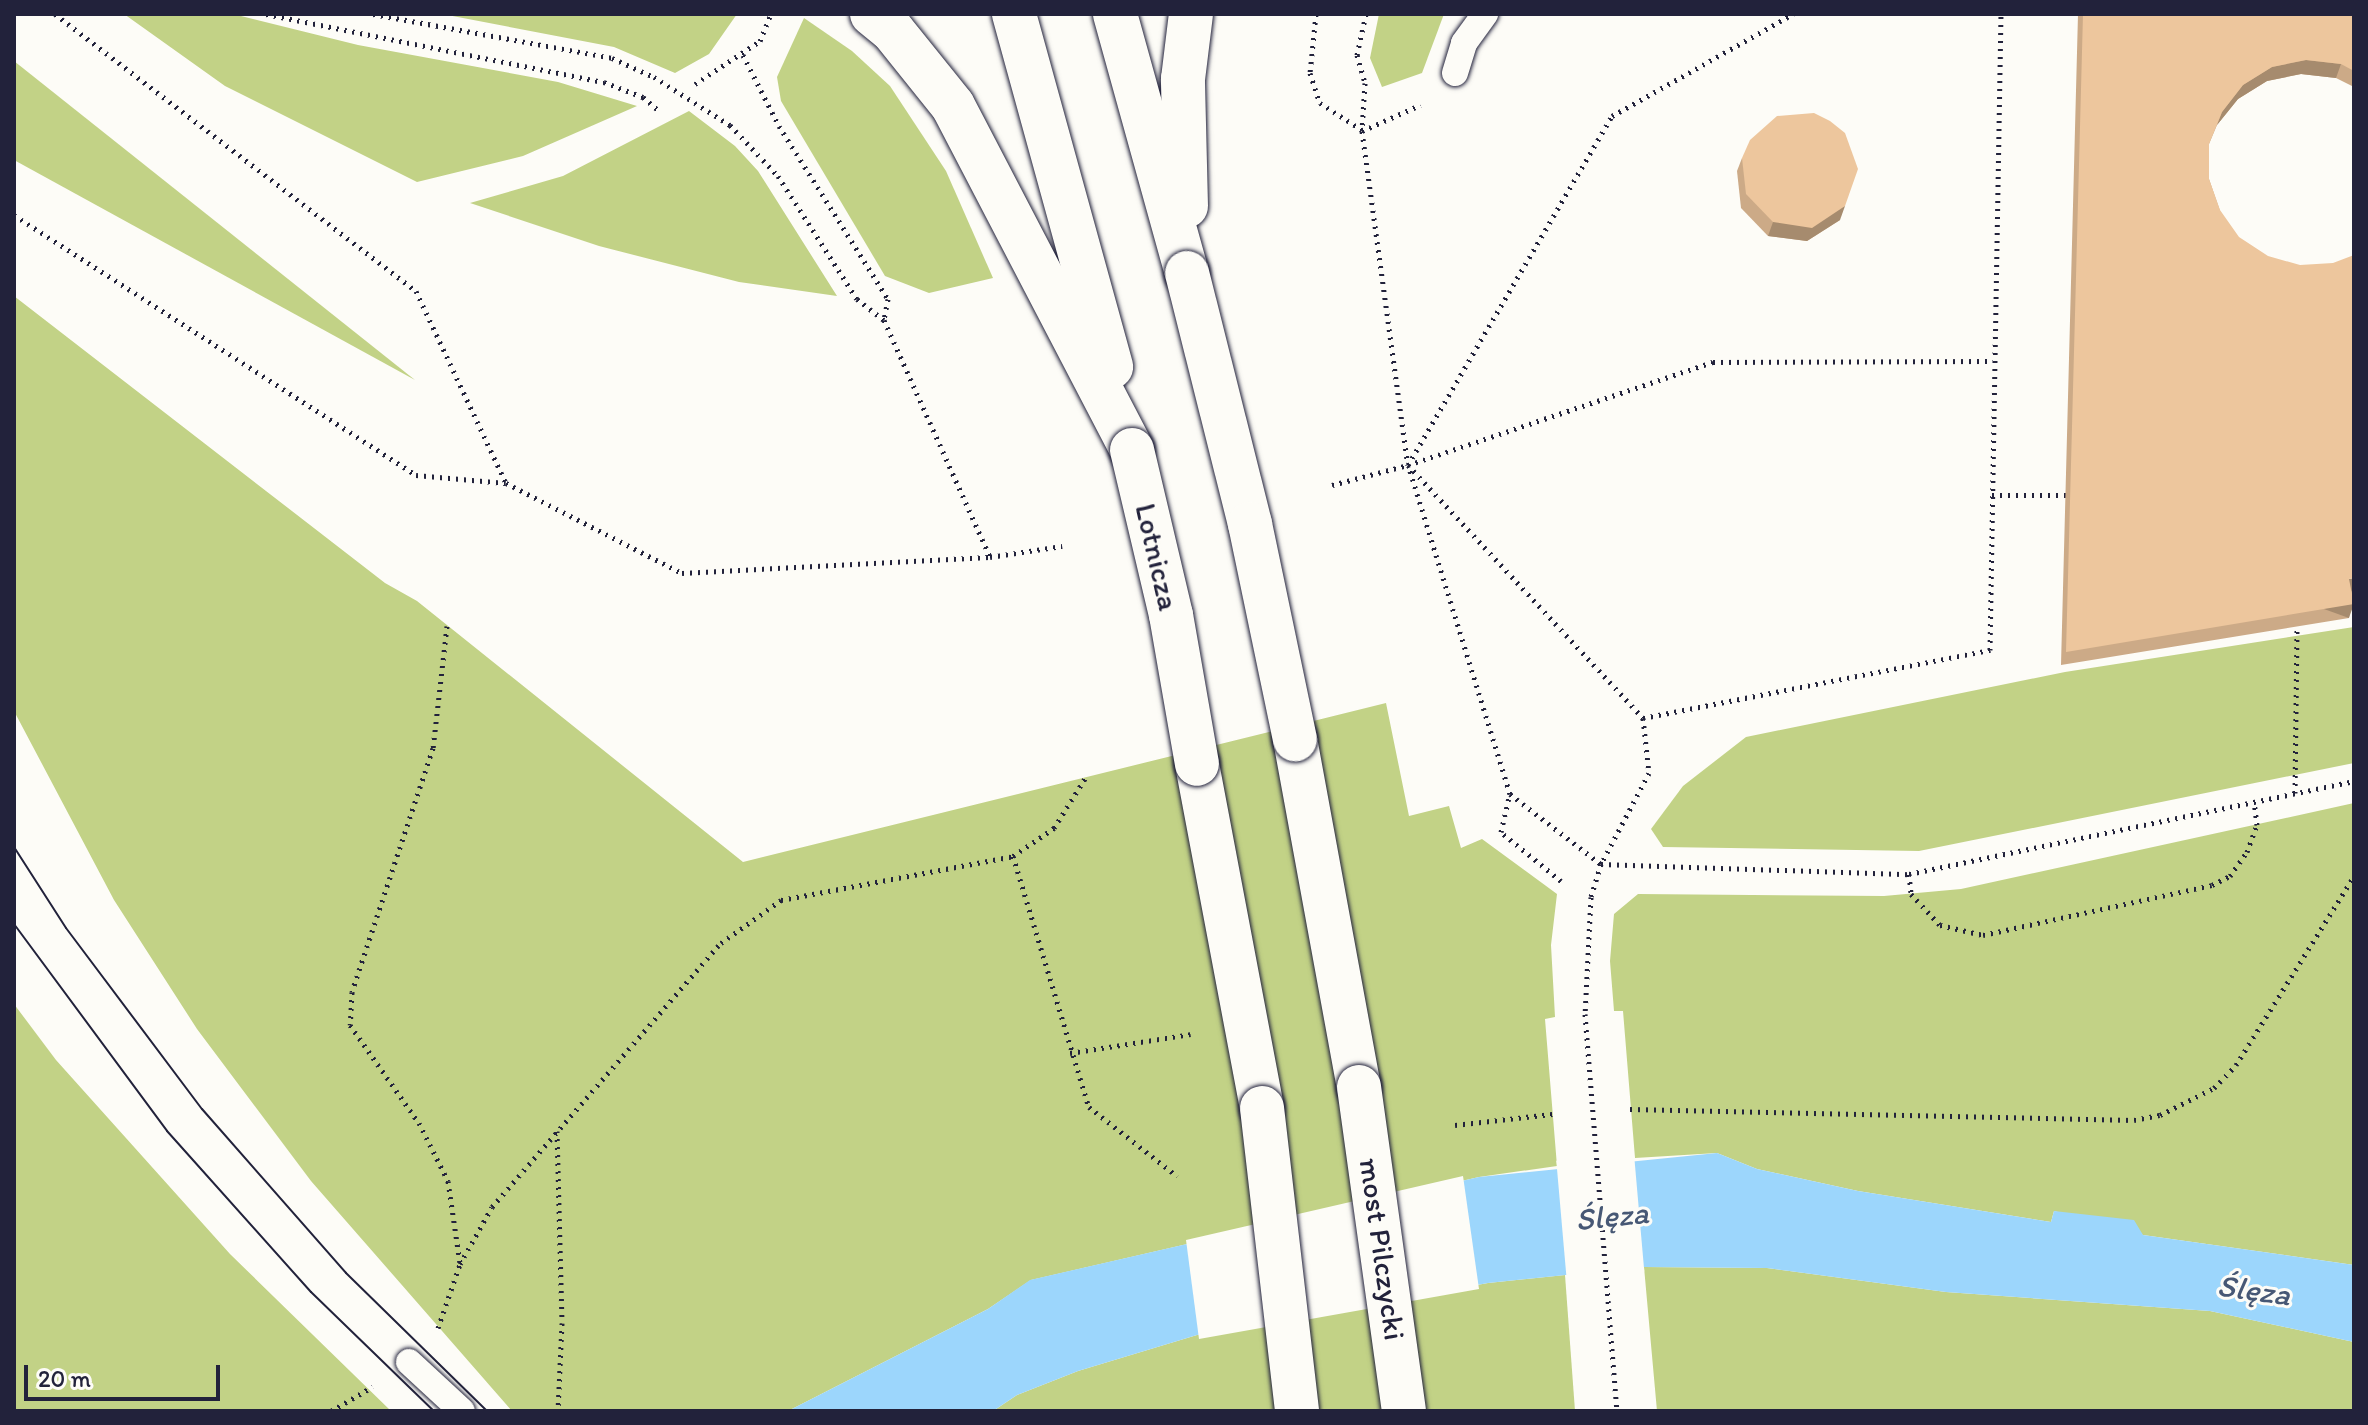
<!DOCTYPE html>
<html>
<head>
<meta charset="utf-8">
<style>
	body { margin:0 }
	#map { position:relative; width:2368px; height:1425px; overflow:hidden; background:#fdfcf7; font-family:Itim,sans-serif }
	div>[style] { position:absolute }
	.green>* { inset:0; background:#c2d286 }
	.water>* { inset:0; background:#9cd6fc }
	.pier>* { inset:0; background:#fdfcf7; transform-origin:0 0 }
	.path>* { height:5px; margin-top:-2.5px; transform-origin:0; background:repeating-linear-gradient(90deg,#22223b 0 2px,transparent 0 8px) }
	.roads { filter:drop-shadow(0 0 2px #22223b) drop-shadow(0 0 2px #22223b) }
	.lane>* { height:26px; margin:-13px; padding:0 13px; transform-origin:13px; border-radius:13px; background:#fdfcf7 }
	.primary>* { height:44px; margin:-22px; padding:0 22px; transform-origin:22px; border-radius:22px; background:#fdfcf7 }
	.tram>* { height:2px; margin:-1px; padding:0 1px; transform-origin:1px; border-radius:1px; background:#22223b }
	.path-bridge>* { height:5px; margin-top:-2.5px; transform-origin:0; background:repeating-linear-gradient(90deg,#22223b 0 2px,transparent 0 8px) }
	.bridges { filter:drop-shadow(0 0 2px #22223b) drop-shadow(0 0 2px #22223b) }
	.primary-bridge>* { height:44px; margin:-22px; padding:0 22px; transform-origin:22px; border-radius:22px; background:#fdfcf7 }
	.wall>* { inset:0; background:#ccaa87 }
	.shaded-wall>* { inset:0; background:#a68b6e; transform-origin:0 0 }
	.building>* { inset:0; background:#edc69d }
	span { translate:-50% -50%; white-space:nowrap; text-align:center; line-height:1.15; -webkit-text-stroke:6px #fdfcf7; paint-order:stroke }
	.street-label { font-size:30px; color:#22223b }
	.water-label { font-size:32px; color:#475875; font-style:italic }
	.frame { position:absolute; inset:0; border:16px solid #22223b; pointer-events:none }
	.scale { position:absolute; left:24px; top:1365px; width:196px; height:36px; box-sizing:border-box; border:4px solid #22223b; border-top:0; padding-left:10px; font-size:24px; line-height:28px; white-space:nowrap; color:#22223b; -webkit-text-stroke:6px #fdfcf7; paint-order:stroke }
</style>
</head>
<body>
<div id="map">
	<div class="green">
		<div style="clip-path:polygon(124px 14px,233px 14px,358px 45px,558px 82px,637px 106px,523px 156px,417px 182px,225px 86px)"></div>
		<div style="clip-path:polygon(442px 14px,737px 14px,709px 54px,675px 73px,614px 47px)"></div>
		<div style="clip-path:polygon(1379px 14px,1444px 14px,1422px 73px,1382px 87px,1370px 58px)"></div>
		<div style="clip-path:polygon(804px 18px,852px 51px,890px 86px,946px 171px,993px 278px,929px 293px,885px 276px,781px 101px,777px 77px)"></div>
		<div style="clip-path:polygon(14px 61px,415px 380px,14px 160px)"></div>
		<div style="clip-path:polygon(689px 111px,735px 146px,758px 171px,837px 296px,739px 282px,599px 246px,470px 203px,563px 176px)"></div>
		<div style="clip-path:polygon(14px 296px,385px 583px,417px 601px,743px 862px,1386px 703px,1409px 816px,1449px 806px,1461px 848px,1482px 839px,1557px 894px,1551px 945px,1555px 1017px,1545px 1019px,1557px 1166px,1479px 1177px,1031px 1280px,988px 1309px,788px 1411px,512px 1411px,311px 1181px,197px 1029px,114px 900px,14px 711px)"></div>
		<div style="clip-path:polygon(2354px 627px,2354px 763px,1919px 851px,1663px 847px,1651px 829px,1683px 786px,1746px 737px,2065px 672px)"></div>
		<div style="clip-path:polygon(2354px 803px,2354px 1265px,2143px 1235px,2054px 1211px,2051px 1222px,1858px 1191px,1757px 1169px,1717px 1153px,1635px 1158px,1623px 1011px,1614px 1011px,1610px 961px,1614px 914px,1638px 894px,1884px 896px,1961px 889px)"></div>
		<div style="clip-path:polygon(14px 1004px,56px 1060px,230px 1254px,391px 1411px,14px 1411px)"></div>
		<div style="clip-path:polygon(1644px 1267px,1767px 1268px,1946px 1292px,2210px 1311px,2354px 1342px,2354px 1411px,1657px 1411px)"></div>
		<div style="clip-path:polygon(1565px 1275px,1575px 1411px,993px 1411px,1017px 1395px,1078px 1371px,1197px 1335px,1488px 1283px)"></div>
	</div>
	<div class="water">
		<div style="clip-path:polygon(1717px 1153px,1757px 1169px,1858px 1191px,2051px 1222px,2054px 1211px,2134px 1220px,2143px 1235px,2354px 1265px,2354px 1342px,2210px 1311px,1946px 1292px,1767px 1268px,1644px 1267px,1488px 1283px,1197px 1335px,1078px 1371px,1017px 1395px,993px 1411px,788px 1411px,988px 1309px,1030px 1280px,1479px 1177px)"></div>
	</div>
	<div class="pier">
		<div style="left:1634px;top:1154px;width:118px;height:78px;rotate:85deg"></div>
		<div style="clip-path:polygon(1463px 1176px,1479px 1289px,1199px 1339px,1186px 1240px)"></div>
	</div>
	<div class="path">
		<div style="left:55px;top:14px;width:455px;rotate:37.5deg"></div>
		<div style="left:416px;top:291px;width:212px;rotate:64.9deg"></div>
		<div style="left:266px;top:14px;width:345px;rotate:11.4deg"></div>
		<div style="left:604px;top:82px;width:42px;rotate:21deg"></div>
		<div style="left:643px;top:97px;width:20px;rotate:41deg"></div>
		<div style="left:373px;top:14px;width:243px;rotate:10.4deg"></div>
		<div style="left:612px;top:58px;width:46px;rotate:24.3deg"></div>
		<div style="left:654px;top:77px;width:90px;rotate:32.3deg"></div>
		<div style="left:730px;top:125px;width:70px;rotate:46.7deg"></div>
		<div style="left:778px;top:176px;width:146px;rotate:57.3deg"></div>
		<div style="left:857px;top:299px;width:34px;rotate:38deg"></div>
		<div style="left:884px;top:320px;width:260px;rotate:65.9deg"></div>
		<div style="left:1316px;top:14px;width:59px;rotate:95.8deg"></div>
		<div style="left:1310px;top:73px;width:32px;rotate:72deg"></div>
		<div style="left:1320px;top:103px;width:50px;rotate:32.7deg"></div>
		<div style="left:1366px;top:14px;width:42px;rotate:102.4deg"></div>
		<div style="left:1357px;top:55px;width:29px;rotate:74deg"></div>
		<div style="left:1365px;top:83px;width:48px;rotate:93.6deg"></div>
		<div style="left:1362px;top:131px;width:337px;rotate:82.2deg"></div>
		<div style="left:1408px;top:465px;width:345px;rotate:47.1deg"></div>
		<div style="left:1643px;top:718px;width:55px;rotate:83.8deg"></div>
		<div style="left:1649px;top:773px;width:103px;rotate:117.8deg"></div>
		<div style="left:1601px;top:864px;width:34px;rotate:107deg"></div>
		<div style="left:1591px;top:897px;width:117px;rotate:92.9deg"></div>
		<div style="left:743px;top:55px;width:80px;rotate:63.1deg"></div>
		<div style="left:779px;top:126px;width:204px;rotate:57.8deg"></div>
		<div style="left:888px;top:299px;width:21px;rotate:101deg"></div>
		<div style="left:695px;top:84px;width:78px;rotate:-33.5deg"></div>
		<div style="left:760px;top:41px;width:29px;rotate:-68deg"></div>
		<div style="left:1362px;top:131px;width:64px;rotate:-24.1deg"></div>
		<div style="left:14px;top:215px;width:479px;rotate:32.9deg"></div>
		<div style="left:416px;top:475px;width:90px;rotate:5.1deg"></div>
		<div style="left:506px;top:483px;width:198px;rotate:27.1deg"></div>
		<div style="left:682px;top:573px;width:308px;rotate:-3deg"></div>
		<div style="left:990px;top:557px;width:73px;rotate:-8.7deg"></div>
		<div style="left:1332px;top:485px;width:79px;rotate:-14.7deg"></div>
		<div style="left:1408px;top:465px;width:404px;rotate:-59.7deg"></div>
		<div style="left:1612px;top:116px;width:208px;rotate:-29.4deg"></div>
		<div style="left:1992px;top:495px;width:78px"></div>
		<div style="left:447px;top:626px;width:123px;rotate:96.5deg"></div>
		<div style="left:433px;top:748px;width:257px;rotate:108.4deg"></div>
		<div style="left:352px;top:992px;width:33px;rotate:93deg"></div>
		<div style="left:350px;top:1025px;width:120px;rotate:54.9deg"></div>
		<div style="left:419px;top:1123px;width:65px;rotate:63.4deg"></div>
		<div style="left:448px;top:1181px;width:83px;rotate:81.7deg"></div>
		<div style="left:1643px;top:718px;width:354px;rotate:-11.1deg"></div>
		<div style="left:1990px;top:650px;width:636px;rotate:-89.01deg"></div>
		<div style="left:2295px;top:793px;width:173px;rotate:-89.3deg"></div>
		<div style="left:1510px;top:794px;width:115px;rotate:37.6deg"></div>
		<div style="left:1601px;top:864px;width:308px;rotate:1.9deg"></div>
		<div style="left:1909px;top:874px;width:455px;rotate:-11.8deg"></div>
		<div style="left:1013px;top:856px;width:262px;rotate:73.2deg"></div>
		<div style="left:1089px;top:1107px;width:112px;rotate:38.1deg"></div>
		<div style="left:1909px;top:874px;width:20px;rotate:84deg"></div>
		<div style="left:1911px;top:894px;width:42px;rotate:46.9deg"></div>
		<div style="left:1940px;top:925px;width:44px;rotate:13.1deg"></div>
		<div style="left:1983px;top:935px;width:234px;rotate:-12.3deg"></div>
		<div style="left:2212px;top:885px;width:20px;rotate:-27deg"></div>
		<div style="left:2230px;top:876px;width:29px;rotate:-55deg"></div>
		<div style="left:2247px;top:852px;width:29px;rotate:-70deg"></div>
		<div style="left:2257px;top:825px;width:23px;rotate:-97deg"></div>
		<div style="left:1561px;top:881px;width:77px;rotate:-140.8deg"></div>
		<div style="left:1501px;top:832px;width:39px;rotate:-77deg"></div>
		<div style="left:1510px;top:794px;width:344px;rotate:-107.2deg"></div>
		<div style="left:1408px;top:465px;width:322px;rotate:-18.7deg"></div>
		<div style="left:1713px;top:362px;width:279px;rotate:-0.2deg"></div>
		<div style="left:1070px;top:1053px;width:122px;rotate:-8.9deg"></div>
		<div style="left:1630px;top:1109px;width:504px;rotate:1.25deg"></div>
		<div style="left:2134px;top:1120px;width:26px;rotate:-11deg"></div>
		<div style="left:2160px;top:1115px;width:60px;rotate:-26.6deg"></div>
		<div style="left:2214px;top:1088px;width:32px;rotate:-46deg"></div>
		<div style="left:2236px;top:1065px;width:223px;rotate:-58deg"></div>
		<div style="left:1455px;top:1125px;width:98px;rotate:-6.5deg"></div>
		<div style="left:557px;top:1131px;width:192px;rotate:88.5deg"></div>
		<div style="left:562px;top:1323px;width:88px;rotate:92.6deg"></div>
		<div style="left:438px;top:1328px;width:68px;rotate:-71deg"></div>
		<div style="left:460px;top:1264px;width:65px;rotate:-60.7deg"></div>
		<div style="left:492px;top:1207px;width:349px;rotate:-49.1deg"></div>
		<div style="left:721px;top:943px;width:74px;rotate:-35.6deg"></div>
		<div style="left:781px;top:900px;width:236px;rotate:-10.7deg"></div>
		<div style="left:1013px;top:856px;width:50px;rotate:-34.3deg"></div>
		<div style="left:1054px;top:828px;width:60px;rotate:-57.9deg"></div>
		<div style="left:331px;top:1411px;width:48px;rotate:-30.3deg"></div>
		<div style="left:1905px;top:1411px;width:51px"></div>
	</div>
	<div class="roads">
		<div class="lane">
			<div style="left:1455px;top:73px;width:31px;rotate:-73deg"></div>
			<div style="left:1464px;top:43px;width:36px;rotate:-54deg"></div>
			<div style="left:409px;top:1362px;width:72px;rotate:42.8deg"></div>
		</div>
		<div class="primary">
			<div style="left:872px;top:14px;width:26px;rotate:39deg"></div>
			<div style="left:892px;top:30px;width:97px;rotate:51.2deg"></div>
			<div style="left:953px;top:106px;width:388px;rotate:62.5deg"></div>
			<div style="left:1014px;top:14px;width:366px;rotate:74.6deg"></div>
			<div style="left:1115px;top:14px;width:269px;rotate:74.5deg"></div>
			<div style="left:1186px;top:206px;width:127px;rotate:-91.4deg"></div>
			<div style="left:1183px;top:79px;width:65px;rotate:-83deg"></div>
			<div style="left:1295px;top:739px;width:354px;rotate:79.6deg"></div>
			<div style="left:1197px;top:764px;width:350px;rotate:79.3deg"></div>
		</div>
	</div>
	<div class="tram">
		<div style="left:14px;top:847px;width:96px;rotate:57.3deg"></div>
		<div style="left:66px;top:928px;width:226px;rotate:53.1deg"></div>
		<div style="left:202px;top:1109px;width:218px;rotate:48.7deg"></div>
		<div style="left:346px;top:1273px;width:197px;rotate:44.4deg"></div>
		<div style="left:14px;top:924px;width:257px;rotate:53.5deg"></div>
		<div style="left:167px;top:1131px;width:216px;rotate:48.2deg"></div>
		<div style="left:311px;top:1292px;width:171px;rotate:44.1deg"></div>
	</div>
	<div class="path-bridge">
		<div style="left:1585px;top:1014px;width:398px;rotate:85.4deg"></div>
	</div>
	<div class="bridges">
		<div class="primary-bridge">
			<div style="left:1187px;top:273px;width:259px;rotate:75.9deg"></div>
			<div style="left:1250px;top:524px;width:220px;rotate:78.2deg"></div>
			<div style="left:1132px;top:450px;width:170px;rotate:76.7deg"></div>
			<div style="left:1171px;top:615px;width:151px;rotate:80.1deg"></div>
			<div style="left:1359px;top:1087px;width:327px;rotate:82.1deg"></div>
			<div style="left:1262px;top:1108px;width:305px;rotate:83.4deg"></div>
		</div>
	</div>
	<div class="wall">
		<div style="clip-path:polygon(2078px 14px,2354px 14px,2354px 87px,2336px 78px,2301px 74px,2267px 81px,2238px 99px,2217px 125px,2209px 144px,2209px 179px,2352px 592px,2349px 618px,2061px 665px)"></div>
		<div style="clip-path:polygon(1742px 158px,1840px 220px,1807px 241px,1768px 236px,1741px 208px,1737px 171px)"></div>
	</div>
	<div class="shaded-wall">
		<div style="clip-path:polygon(2306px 60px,2341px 64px,2336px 78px,2301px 74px,2267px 81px,2238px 99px,2217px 125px,2222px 112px,2243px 85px,2272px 67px)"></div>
		<div style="clip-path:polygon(1845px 206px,1840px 220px,1807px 241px,1768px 236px,1773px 222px)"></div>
		<div style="clip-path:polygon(2354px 578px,2354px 591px,2344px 593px,2349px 579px)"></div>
		<div style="left:2354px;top:604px;width:15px;height:292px;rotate:110deg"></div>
	</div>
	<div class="building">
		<div style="clip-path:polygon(2083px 14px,2354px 14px,2354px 71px,2341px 64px,2306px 60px,2272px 67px,2243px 85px,2222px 112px,2209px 144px,2209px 179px,2220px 210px,2239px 237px,2268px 256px,2300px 265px,2333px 263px,2354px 255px,2354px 578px,2349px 579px,2354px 604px,2066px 652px)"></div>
		<div style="clip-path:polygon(1814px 113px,1830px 121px,1845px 133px,1858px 169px,1845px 206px,1812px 228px,1773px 222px,1746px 194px,1742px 158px,1750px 140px,1777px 116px)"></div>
	</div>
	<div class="street-label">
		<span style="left:1157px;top:557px;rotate:77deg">Lotnicza</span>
		<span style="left:1382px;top:1249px;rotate:82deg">most Pilczycki</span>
	</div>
	<div class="water-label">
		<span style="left:1612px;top:1216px;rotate:-6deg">Ślęza</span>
		<span style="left:2254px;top:1290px;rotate:8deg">Ślęza</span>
	</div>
	<div class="frame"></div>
	<div class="scale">20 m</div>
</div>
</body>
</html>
